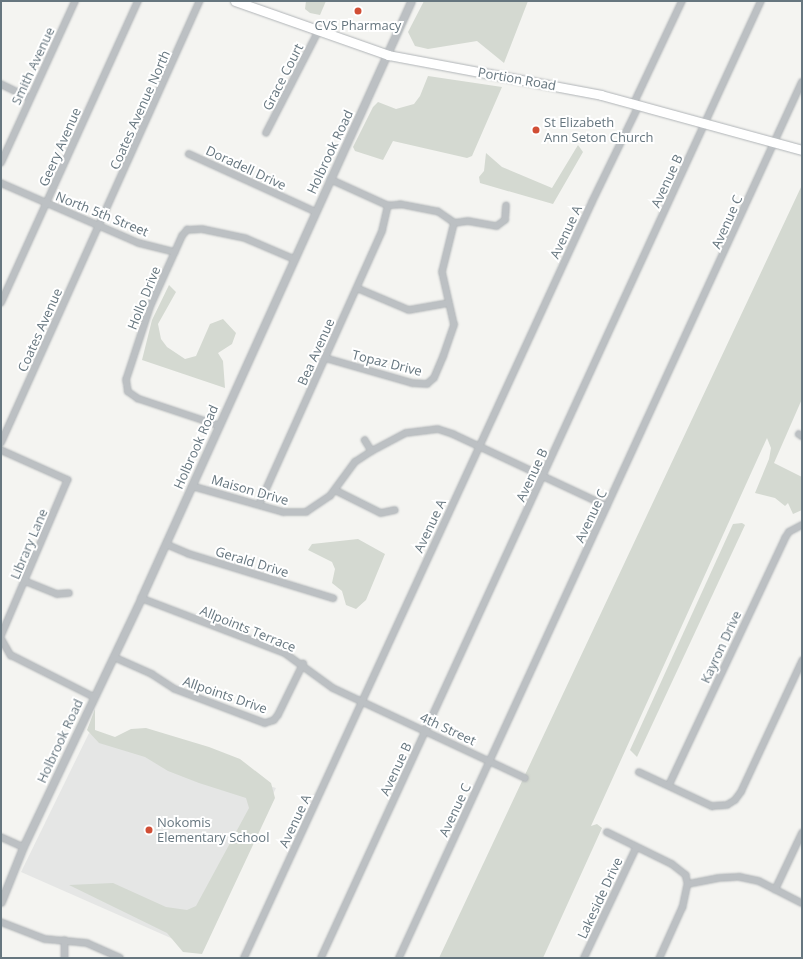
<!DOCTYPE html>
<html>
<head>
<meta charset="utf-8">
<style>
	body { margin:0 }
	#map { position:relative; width:803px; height:959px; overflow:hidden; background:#f4f4f1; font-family:"Open Sans",sans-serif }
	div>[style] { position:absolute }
	.built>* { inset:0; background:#e5e6e5 }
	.green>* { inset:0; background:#d4d9d1 }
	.roads { filter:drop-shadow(0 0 1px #b0b4b7) drop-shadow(0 0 1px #b0b4b7) }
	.minor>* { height:5.5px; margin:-2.75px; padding:0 2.75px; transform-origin:2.75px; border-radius:2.75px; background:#bcc0c3 }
	.tertiary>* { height:7px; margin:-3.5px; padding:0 3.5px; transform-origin:3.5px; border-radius:3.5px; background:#bcc0c3 }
	.primary>* { height:9px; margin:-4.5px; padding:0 4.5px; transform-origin:4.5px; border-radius:4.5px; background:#fff }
	.dots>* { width:11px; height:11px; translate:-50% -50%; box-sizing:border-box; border:2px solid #fff; border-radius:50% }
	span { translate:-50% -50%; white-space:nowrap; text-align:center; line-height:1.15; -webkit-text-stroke:4px #fff; paint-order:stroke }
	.poi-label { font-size:13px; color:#66767f }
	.left { translate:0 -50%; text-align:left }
	.street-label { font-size:13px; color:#66767f }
	.frame { position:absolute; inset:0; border:2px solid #66767f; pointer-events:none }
</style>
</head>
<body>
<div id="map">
	<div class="built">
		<div style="clip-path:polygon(89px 733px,276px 788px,198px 950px,21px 872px)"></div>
	</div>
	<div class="green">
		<div style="clip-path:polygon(306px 1px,326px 1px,320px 15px,310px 13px,305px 9px)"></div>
		<div style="clip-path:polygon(424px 1px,528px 1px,504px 63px,477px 41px,428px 49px,415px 46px,408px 32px)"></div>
		<div style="clip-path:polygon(428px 76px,502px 87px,472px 156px,467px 158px,393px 141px,383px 160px,355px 151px,353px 147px,373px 107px,378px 102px,396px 109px,414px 104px,420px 96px)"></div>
		<div style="clip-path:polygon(578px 145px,583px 152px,553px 204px,480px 183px,479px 177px,484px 171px,486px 153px,502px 167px,552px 188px)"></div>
		<div style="clip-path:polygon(802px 185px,802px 399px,774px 463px,802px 477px,802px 510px,793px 514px,788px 503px,785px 506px,775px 498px,755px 493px,769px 459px,771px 448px,767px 438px,591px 826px,597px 824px,602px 828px,543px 958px,439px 958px)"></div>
		<div style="clip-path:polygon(169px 285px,176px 292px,158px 324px,161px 339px,167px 347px,185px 359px,196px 356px,210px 324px,223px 319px,236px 333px,232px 344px,218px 353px,223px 361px,225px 388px,142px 360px,152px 320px)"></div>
		<div style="clip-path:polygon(742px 523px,745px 525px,637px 757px,630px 750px,733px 524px)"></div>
		<div style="clip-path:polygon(358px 539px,385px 554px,366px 600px,356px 609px,346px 605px,342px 591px,332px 583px,335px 569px,332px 562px,308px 550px,312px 544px)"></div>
		<div style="clip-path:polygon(95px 709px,95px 730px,115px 737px,131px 729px,146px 728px,209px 747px,240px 759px,271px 783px,275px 798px,202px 954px,183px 952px,167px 933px,69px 885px,113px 883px,166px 907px,187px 910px,196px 906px,249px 808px,246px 798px,199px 783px,168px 771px,145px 757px,99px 743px,87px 730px)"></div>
	</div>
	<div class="roads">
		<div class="minor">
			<div style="left:1px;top:84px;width:32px;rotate:26deg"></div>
			<div style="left:634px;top:103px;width:113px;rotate:-64.8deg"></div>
			<div style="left:266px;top:133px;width:114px;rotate:-62.8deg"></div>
			<div style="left:189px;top:154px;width:140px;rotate:24.5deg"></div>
			<div style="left:1px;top:163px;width:178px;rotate:-65.4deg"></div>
			<div style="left:1px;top:183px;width:150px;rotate:23.5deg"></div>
			<div style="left:139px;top:243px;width:37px;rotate:14deg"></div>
			<div style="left:454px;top:223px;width:14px;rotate:-8deg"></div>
			<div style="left:468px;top:221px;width:29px;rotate:10deg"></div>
			<div style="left:497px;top:226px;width:10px;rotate:-37deg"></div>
			<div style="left:505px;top:220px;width:14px;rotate:-86deg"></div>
			<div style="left:357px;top:288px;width:56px;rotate:22.9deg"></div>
			<div style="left:409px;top:310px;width:40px;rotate:-10deg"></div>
			<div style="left:1px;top:303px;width:332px;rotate:-65.6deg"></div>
			<div style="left:325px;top:358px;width:91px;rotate:16deg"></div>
			<div style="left:412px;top:383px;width:15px;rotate:4deg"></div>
			<div style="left:427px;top:384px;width:9px;rotate:-41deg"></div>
			<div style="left:434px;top:378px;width:23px;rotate:-67deg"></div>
			<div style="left:443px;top:357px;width:34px;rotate:-71deg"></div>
			<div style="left:454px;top:325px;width:54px;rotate:-102.8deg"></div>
			<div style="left:442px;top:272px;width:50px;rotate:-76.2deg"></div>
			<div style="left:454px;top:223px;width:19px;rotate:-145deg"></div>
			<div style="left:438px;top:212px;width:38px;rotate:-169deg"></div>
			<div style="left:401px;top:205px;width:13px;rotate:176deg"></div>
			<div style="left:388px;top:206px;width:63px;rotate:-155.5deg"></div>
			<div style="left:219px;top:426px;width:85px;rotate:-161.6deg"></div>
			<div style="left:138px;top:399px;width:12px;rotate:-145deg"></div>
			<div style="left:128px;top:392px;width:12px;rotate:-99deg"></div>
			<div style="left:126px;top:380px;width:77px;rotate:-71.8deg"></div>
			<div style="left:150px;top:307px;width:78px;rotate:-65.7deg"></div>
			<div style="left:182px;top:236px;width:8px;rotate:-50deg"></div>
			<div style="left:187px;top:230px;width:15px;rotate:-4deg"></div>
			<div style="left:202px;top:229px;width:44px;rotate:11.8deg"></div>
			<div style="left:245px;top:238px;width:53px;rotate:23.2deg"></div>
			<div style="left:799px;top:434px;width:4px;rotate:34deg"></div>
			<div style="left:365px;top:440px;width:13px;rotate:58deg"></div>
			<div style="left:1px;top:443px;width:485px;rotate:-65.8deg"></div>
			<div style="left:1px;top:450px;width:73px;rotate:24.1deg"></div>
			<div style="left:68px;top:480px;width:171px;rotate:113.1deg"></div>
			<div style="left:192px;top:486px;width:95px;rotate:15.9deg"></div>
			<div style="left:283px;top:512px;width:23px"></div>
			<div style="left:306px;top:512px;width:29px;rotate:-34deg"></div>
			<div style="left:330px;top:496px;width:42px;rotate:-53.7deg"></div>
			<div style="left:355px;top:462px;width:20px;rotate:-33deg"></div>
			<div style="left:372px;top:451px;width:38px;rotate:-28deg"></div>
			<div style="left:406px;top:433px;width:32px;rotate:-7deg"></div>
			<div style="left:438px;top:429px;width:16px;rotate:18deg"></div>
			<div style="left:453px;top:434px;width:170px;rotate:25.1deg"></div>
			<div style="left:335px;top:490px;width:51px;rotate:26.6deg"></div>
			<div style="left:381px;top:513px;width:14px;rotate:-12deg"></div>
			<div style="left:259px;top:505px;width:300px;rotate:-65.8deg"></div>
			<div style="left:382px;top:231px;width:26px;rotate:-77deg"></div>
			<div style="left:166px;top:544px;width:25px;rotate:23deg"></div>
			<div style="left:189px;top:554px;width:151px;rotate:17deg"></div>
			<div style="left:25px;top:581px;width:35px;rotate:22deg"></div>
			<div style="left:57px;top:594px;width:12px;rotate:-5deg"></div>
			<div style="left:141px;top:598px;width:154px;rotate:20.9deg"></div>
			<div style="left:285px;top:653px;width:59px;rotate:36.1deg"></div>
			<div style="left:333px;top:688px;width:212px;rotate:25.1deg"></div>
			<div style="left:1px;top:638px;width:20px;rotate:60deg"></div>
			<div style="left:11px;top:655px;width:93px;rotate:26.8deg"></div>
			<div style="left:114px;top:657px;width:42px;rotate:24.1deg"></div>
			<div style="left:152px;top:674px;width:27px;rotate:33deg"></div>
			<div style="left:175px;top:689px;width:96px;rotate:20.7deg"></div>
			<div style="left:265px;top:723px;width:9px;rotate:-18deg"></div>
			<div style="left:274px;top:720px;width:6px;rotate:-51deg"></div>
			<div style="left:278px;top:715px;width:57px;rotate:-63.9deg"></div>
			<div style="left:639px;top:772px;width:81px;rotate:25deg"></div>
			<div style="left:712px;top:806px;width:15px;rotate:-4deg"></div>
			<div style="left:727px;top:805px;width:9px;rotate:-32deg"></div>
			<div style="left:735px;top:800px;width:10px;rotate:-53deg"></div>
			<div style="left:741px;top:792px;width:145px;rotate:-65deg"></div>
			<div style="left:669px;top:785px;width:273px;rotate:-64.8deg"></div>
			<div style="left:785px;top:538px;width:7px;rotate:-56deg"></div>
			<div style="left:789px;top:532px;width:15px;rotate:-28deg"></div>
			<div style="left:607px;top:832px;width:72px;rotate:26.2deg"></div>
			<div style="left:672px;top:864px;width:18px;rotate:38deg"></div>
			<div style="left:686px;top:875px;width:9px;rotate:77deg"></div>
			<div style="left:688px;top:884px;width:24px;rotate:102deg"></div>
			<div style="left:683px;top:907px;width:56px;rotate:114.3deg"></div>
			<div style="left:1px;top:837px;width:24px;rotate:24deg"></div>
			<div style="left:688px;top:884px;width:31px;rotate:-11deg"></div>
			<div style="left:718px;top:878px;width:22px;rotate:-3deg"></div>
			<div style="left:740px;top:877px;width:19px;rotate:12deg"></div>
			<div style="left:759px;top:881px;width:48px;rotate:27.1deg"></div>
			<div style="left:775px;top:890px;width:63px;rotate:-64.7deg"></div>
			<div style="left:1px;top:922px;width:47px;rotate:21.1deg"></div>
			<div style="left:45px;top:939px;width:42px;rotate:5.4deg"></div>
			<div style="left:87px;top:943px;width:36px;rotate:24deg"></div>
			<div style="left:65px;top:940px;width:18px;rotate:90deg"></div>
			<div style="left:244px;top:958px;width:832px;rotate:-65.28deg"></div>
			<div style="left:592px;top:202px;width:108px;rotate:-64.1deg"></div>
			<div style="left:321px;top:958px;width:1053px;rotate:-65.31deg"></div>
			<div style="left:399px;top:958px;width:964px;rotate:-65.3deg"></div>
			<div style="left:584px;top:958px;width:122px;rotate:-64.7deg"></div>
		</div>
		<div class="tertiary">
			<div style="left:1px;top:902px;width:59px;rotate:-68.2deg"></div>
			<div style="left:23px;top:847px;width:276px;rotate:-64.6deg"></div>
			<div style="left:141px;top:598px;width:655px;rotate:-65.66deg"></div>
		</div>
		<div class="primary">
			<div style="left:235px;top:1px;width:162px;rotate:19.4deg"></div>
			<div style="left:388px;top:55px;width:217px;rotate:10.6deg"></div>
			<div style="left:601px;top:95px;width:208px;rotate:15.3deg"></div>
		</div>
	</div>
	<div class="dots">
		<div style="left:358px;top:11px;background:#d14e35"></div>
		<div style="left:536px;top:130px;background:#d14e35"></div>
		<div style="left:149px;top:830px;background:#d14e35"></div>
	</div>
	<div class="poi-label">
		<span style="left:358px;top:25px">CVS Pharmacy</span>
		<span class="left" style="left:544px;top:130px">St Elizabeth<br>Ann Seton Church</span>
		<span class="left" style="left:157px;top:830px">Nokomis<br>Elementary School</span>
	</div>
	<div class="street-label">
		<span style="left:33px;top:66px;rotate:-65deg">Smith Avenue</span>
		<span style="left:283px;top:77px;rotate:-63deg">Grace Court</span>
		<span style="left:517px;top:79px;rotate:10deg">Portion Road</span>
		<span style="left:140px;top:110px;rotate:-66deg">Coates Avenue North</span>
		<span style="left:60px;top:147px;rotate:-66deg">Geery Avenue</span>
		<span style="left:330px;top:152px;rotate:-65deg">Holbrook Road</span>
		<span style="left:246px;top:168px;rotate:25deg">Doradell Drive</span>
		<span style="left:667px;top:181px;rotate:-65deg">Avenue B</span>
		<span style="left:102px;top:214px;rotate:22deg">North 5th Street</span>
		<span style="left:727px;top:222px;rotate:-66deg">Avenue C</span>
		<span style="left:566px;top:232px;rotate:-65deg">Avenue A</span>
		<span style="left:144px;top:298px;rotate:-68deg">Hollo Drive</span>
		<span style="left:40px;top:330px;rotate:-66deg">Coates Avenue</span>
		<span style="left:316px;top:352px;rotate:-66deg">Bea Avenue</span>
		<span style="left:387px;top:363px;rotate:14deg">Topaz Drive</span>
		<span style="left:196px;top:447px;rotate:-66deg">Holbrook Road</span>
		<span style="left:532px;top:475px;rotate:-65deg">Avenue B</span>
		<span style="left:250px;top:490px;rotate:16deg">Maison Drive</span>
		<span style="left:591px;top:516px;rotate:-65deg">Avenue C</span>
		<span style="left:430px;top:526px;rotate:-65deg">Avenue A</span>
		<span style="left:29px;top:544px;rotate:-67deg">Library Lane</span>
		<span style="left:252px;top:562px;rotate:17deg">Gerald Drive</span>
		<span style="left:248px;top:629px;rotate:22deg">Allpoints Terrace</span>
		<span style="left:721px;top:647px;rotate:-65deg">Kayron Drive</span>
		<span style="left:225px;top:695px;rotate:19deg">Allpoints Drive</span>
		<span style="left:448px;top:729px;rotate:25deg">4th Street</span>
		<span style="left:60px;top:741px;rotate:-65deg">Holbrook Road</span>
		<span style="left:396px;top:769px;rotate:-65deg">Avenue B</span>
		<span style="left:455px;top:810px;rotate:-65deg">Avenue C</span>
		<span style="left:295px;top:821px;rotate:-65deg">Avenue A</span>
		<span style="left:600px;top:898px;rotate:-65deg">Lakeside Drive</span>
	</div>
	<div class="frame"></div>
</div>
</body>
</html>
